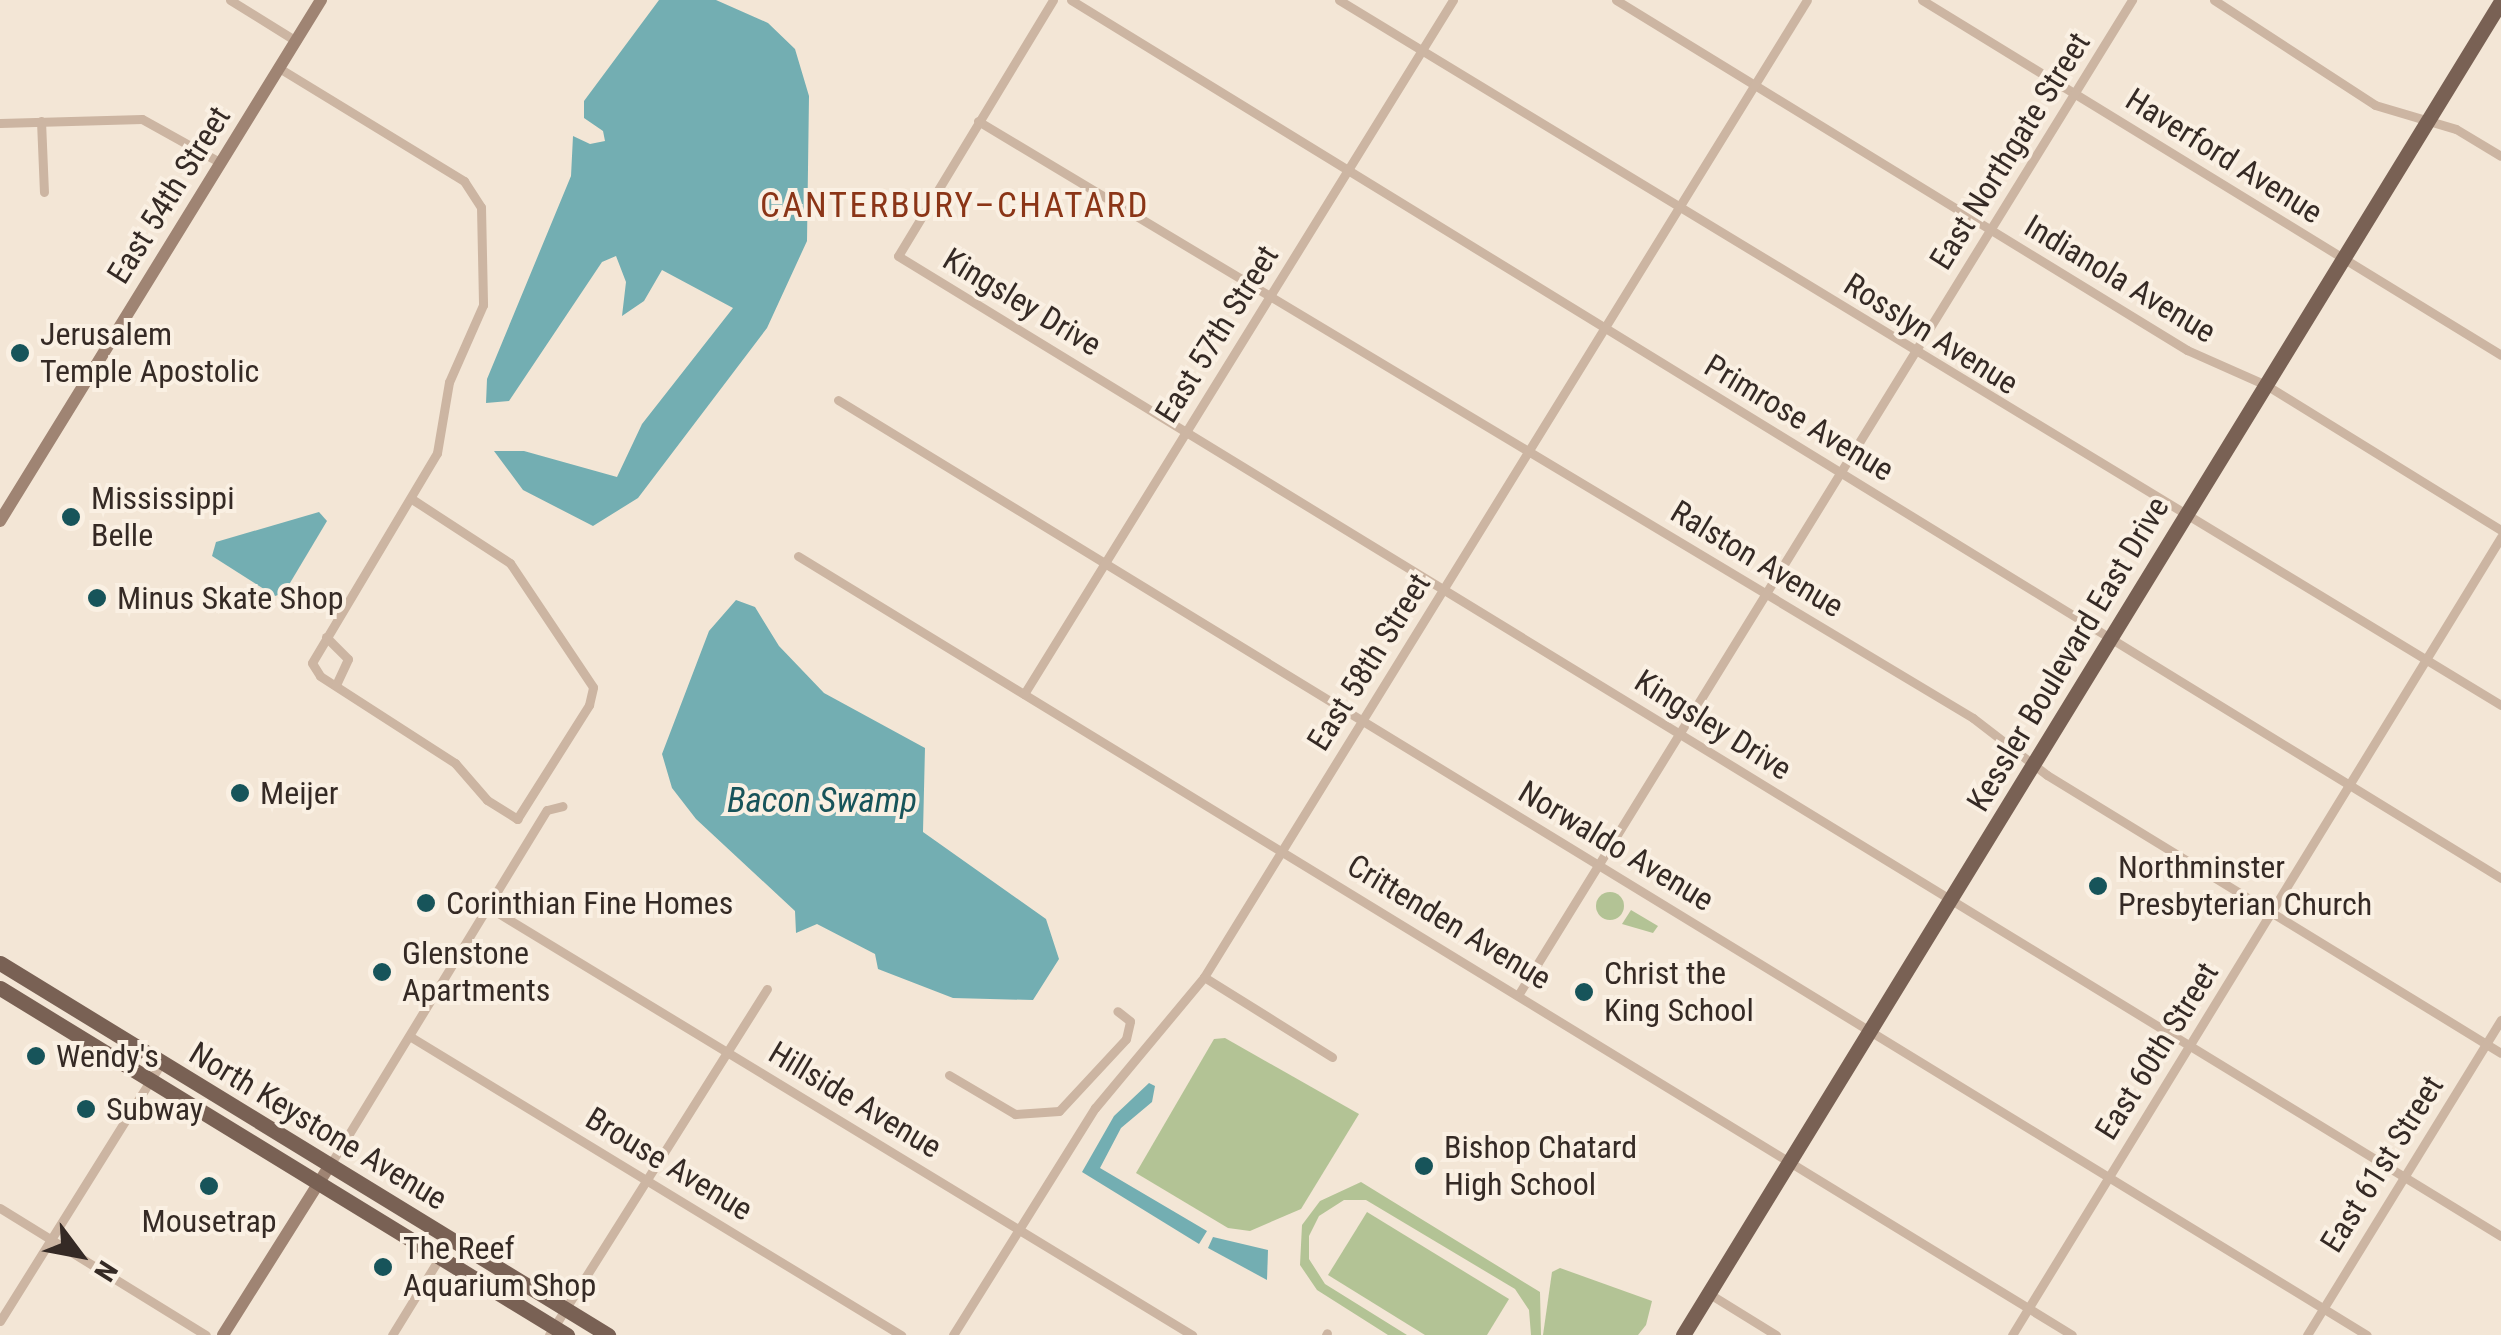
<!DOCTYPE html>
<html>
<head>
<meta charset="utf-8">
<style>
	body { margin:0 }
	#map { position:relative; width:2501px; height:1335px; overflow:hidden; background:#f3e6d6; font-family:"Roboto Condensed",sans-serif }
	div>[style] { position:absolute }
	.green>* { inset:0; background:#b3c395 }
	.round { border-radius:50% }
	.water>* { inset:0; background:#73aeb2 }
	.street>* { height:9px; margin:-4.5px; padding:0 4.5px; transform-origin:4.5px; border-radius:4.5px; background:#ccb5a2 }
	.secondary>* { height:12px; margin:-6px; padding:0 6px; transform-origin:6px; border-radius:6px; background:#9f8473 }
	.primary>* { height:15px; margin:-7.5px; padding:0 7.5px; transform-origin:7.5px; border-radius:7.5px; background:#796154 }
	.dots>* { width:28px; height:28px; translate:-50% -50%; box-sizing:border-box; border:5px solid #faf0e3; border-radius:50% }
	span { translate:-50% -50%; white-space:nowrap; text-align:center; line-height:1.15; -webkit-text-stroke:8px #faf0e3; paint-order:stroke }
	.street-label { font-size:32px; color:#352a25 }
	.poi-label { font-size:32px; color:#352a25 }
	.left { translate:0 -50%; text-align:left }
	.neighbourhood-label { font-size:35px; color:#8b3517; letter-spacing:2.5px }
	.water-label { font-size:35px; color:#17545a; font-style:italic }
	.north { position:absolute; left:30px; top:1205px; width:100px; height:100px; -webkit-text-stroke:8px #faf0e3; paint-order:stroke; rotate:122deg; font-size:28px; font-weight:700; line-height:40px; text-align:center; color:#352a25 }
	.north::after { content:''; display:block; margin:auto; width:35px; height:45px; background:#352a25; clip-path:polygon(50% 0,100% 100%,50% 72%,0 100%) }
</style>
</head>
<body>
<div id="map">
	<div class="green">
		<div class="round" style="left:1596px;top:892px;width:28px;height:28px"></div>
		<div style="clip-path:polygon(1631px 910px,1658px 926px,1653px 933px,1622px 924px)"></div>
		<div style="clip-path:polygon(1225px 1038px,1359px 1114px,1301px 1209px,1250px 1231px,1228px 1228px,1136px 1173px,1214px 1039px)"></div>
		<div style="clip-path:polygon(1361px 1182px,1540px 1292px,1541px 1335px,1531px 1335px,1529px 1310px,1515px 1289px,1366px 1200px,1344px 1200px,1319px 1216px,1309px 1236px,1309px 1259px,1325px 1284px,1407px 1335px,1388px 1335px,1317px 1290px,1300px 1265px,1302px 1225px,1320px 1201px)"></div>
		<div style="clip-path:polygon(1367px 1212px,1509px 1299px,1487px 1335px,1425px 1335px,1328px 1275px)"></div>
		<div style="clip-path:polygon(1560px 1268px,1652px 1301px,1646px 1325px,1638px 1335px,1543px 1335px,1552px 1272px)"></div>
	</div>
	<div class="water">
		<div style="clip-path:polygon(659px 0,716px 0,768px 23px,795px 49px,809px 96px,807px 241px,767px 328px,638px 498px,593px 526px,523px 490px,494px 451px,524px 451px,617px 477px,642px 424px,733px 308px,662px 270px,644px 301px,622px 316px,626px 282px,616px 256px,602px 262px,509px 401px,486px 403px,487px 379px,571px 176px,573px 136px,590px 144px,605px 141px,603px 131px,584px 118px,584px 101px)"></div>
		<div style="clip-path:polygon(319px 512px,327px 521px,284px 593px,275px 596px,212px 556px,216px 542px)"></div>
		<div style="clip-path:polygon(736px 600px,755px 607px,779px 646px,824px 693px,925px 748px,923px 832px,1046px 919px,1059px 959px,1033px 1000px,953px 998px,878px 969px,875px 954px,817px 924px,796px 933px,795px 911px,696px 819px,672px 788px,662px 754px,709px 631px)"></div>
		<div style="clip-path:polygon(1149px 1083px,1155px 1086px,1152px 1102px,1121px 1128px,1100px 1168px,1207px 1231px,1199px 1244px,1082px 1172px,1114px 1116px)"></div>
		<div style="clip-path:polygon(1213px 1237px,1268px 1250px,1267px 1280px,1208px 1248px)"></div>
	</div>
	<div class="street">
		<div style="left:230px;top:0;width:78px;rotate:31.8deg"></div>
		<div style="left:1053px;top:0;width:299px;rotate:121.2deg"></div>
		<div style="left:898px;top:256px;width:1879px;rotate:31.44deg"></div>
		<div style="left:1071px;top:0;width:1678px;rotate:31.55deg"></div>
		<div style="left:1339px;top:0;width:1359px;rotate:31.25deg"></div>
		<div style="left:1616px;top:0;width:670px;rotate:31.51deg"></div>
		<div style="left:2187px;top:350px;width:86px;rotate:23.9deg"></div>
		<div style="left:2266px;top:385px;width:276px;rotate:31.7deg"></div>
		<div style="left:1922px;top:0;width:679px;rotate:31.51deg"></div>
		<div style="left:2214px;top:0;width:192px;rotate:33.1deg"></div>
		<div style="left:2375px;top:105px;width:84px;rotate:16.5deg"></div>
		<div style="left:2456px;top:129px;width:52px;rotate:31deg"></div>
		<div style="left:279px;top:68px;width:217px;rotate:31.4deg"></div>
		<div style="left:464px;top:181px;width:31px;rotate:57deg"></div>
		<div style="left:481px;top:207px;width:98px;rotate:88.8deg"></div>
		<div style="left:483px;top:305px;width:84px;rotate:113.8deg"></div>
		<div style="left:449px;top:382px;width:72px;rotate:99.6deg"></div>
		<div style="left:437px;top:453px;width:244px;rotate:120.8deg"></div>
		<div style="left:312px;top:663px;width:15px;rotate:58deg"></div>
		<div style="left:320px;top:676px;width:161px;rotate:32.8deg"></div>
		<div style="left:455px;top:763px;width:49px;rotate:49.1deg"></div>
		<div style="left:487px;top:800px;width:36px;rotate:32deg"></div>
		<div style="left:517px;top:819px;width:135px;rotate:-57.7deg"></div>
		<div style="left:589px;top:705px;width:18px;rotate:-77deg"></div>
		<div style="left:593px;top:687px;width:149px;rotate:-123.8deg"></div>
		<div style="left:510px;top:563px;width:117px;rotate:-146.9deg"></div>
		<div style="left:41px;top:121px;width:71px;rotate:87.6deg"></div>
		<div style="left:978px;top:121px;width:1160px;rotate:30.96deg"></div>
		<div style="left:1973px;top:718px;width:93px;rotate:37.6deg"></div>
		<div style="left:2047px;top:775px;width:532px;rotate:31.48deg"></div>
		<div style="left:0;top:123px;width:142px;rotate:-1.6deg"></div>
		<div style="left:142px;top:119px;width:90px;rotate:29.1deg"></div>
		<div style="left:838px;top:400px;width:1792px;rotate:31.45deg"></div>
		<div style="left:798px;top:556px;width:1493px;rotate:31.44deg"></div>
		<div style="left:326px;top:637px;width:31px;rotate:45deg"></div>
		<div style="left:348px;top:659px;width:29px;rotate:115deg"></div>
		<div style="left:1024px;top:694px;width:816px;rotate:-58.28deg"></div>
		<div style="left:490px;top:908px;width:822px;rotate:31.31deg"></div>
		<div style="left:1204px;top:977px;width:151px;rotate:32deg"></div>
		<div style="left:1520px;top:992px;width:1166px;rotate:-58.33deg"></div>
		<div style="left:411px;top:1037px;width:574px;rotate:31.31deg"></div>
		<div style="left:949px;top:1075px;width:77px;rotate:30.6deg"></div>
		<div style="left:1015px;top:1114px;width:44px;rotate:-3.9deg"></div>
		<div style="left:1059px;top:1111px;width:98px;rotate:-47.1deg"></div>
		<div style="left:1126px;top:1039px;width:18px;rotate:-77deg"></div>
		<div style="left:1130px;top:1021px;width:16px;rotate:-142deg"></div>
		<div style="left:330px;top:1165px;width:416px;rotate:-58.6deg"></div>
		<div style="left:547px;top:810px;width:16px;rotate:-14deg"></div>
		<div style="left:0;top:1208px;width:242px;rotate:31.7deg"></div>
		<div style="left:1708px;top:1293px;width:80px;rotate:31.7deg"></div>
		<div style="left:0;top:1321px;width:305px;rotate:-58deg"></div>
		<div style="left:392px;top:1335px;width:113px;rotate:-58.4deg"></div>
		<div style="left:549px;top:1335px;width:409px;rotate:-57.8deg"></div>
		<div style="left:953px;top:1335px;width:268px;rotate:-58deg"></div>
		<div style="left:1095px;top:1108px;width:170px;rotate:-50.2deg"></div>
		<div style="left:1204px;top:977px;width:1148px;rotate:-58.32deg"></div>
		<div style="left:1326px;top:1335px;width:2px;rotate:-63deg"></div>
		<div style="left:2012px;top:1335px;width:936px;rotate:-58.5deg"></div>
		<div style="left:2307px;top:1335px;width:370px;rotate:-58.4deg"></div>
	</div>
	<div class="secondary">
		<div style="left:0;top:521px;width:612px;rotate:-58.36deg"></div>
		<div style="left:223px;top:1335px;width:201px;rotate:-57.8deg"></div>
	</div>
	<div class="primary">
		<div style="left:0;top:963px;width:713px;rotate:31.46deg"></div>
		<div style="left:0;top:988px;width:665px;rotate:31.47deg"></div>
		<div style="left:1683px;top:1335px;width:1565px;rotate:-58.48deg"></div>
	</div>
	<div class="dots">
		<div style="left:20px;top:353px;background:#17545a"></div>
		<div style="left:71px;top:517px;background:#17545a"></div>
		<div style="left:97px;top:598px;background:#17545a"></div>
		<div style="left:240px;top:793px;background:#17545a"></div>
		<div style="left:2098px;top:886px;background:#17545a"></div>
		<div style="left:426px;top:903px;background:#17545a"></div>
		<div style="left:382px;top:972px;background:#17545a"></div>
		<div style="left:1584px;top:992px;background:#17545a"></div>
		<div style="left:36px;top:1056px;background:#17545a"></div>
		<div style="left:86px;top:1109px;background:#17545a"></div>
		<div style="left:1424px;top:1166px;background:#17545a"></div>
		<div style="left:209px;top:1186px;background:#17545a"></div>
		<div style="left:383px;top:1267px;background:#17545a"></div>
	</div>
	<div class="street-label">
		<span style="left:2010px;top:151px;rotate:-58deg">East Northgate Street</span>
		<span style="left:2224px;top:156px;rotate:32deg">Haverford Avenue</span>
		<span style="left:169px;top:195px;rotate:-58deg">East 54th Street</span>
		<span style="left:2120px;top:279px;rotate:31deg">Indianola Avenue</span>
		<span style="left:1022px;top:302px;rotate:31deg">Kingsley Drive</span>
		<span style="left:1217px;top:334px;rotate:-58deg">East 57th Street</span>
		<span style="left:1931px;top:334px;rotate:32deg">Rosslyn Avenue</span>
		<span style="left:1799px;top:418px;rotate:31deg">Primrose Avenue</span>
		<span style="left:1757px;top:559px;rotate:31deg">Ralston Avenue</span>
		<span style="left:2068px;top:654px;rotate:-59deg">Kessler Boulevard East Drive</span>
		<span style="left:1369px;top:662px;rotate:-58deg">East 58th Street</span>
		<span style="left:1713px;top:725px;rotate:32deg">Kingsley Drive</span>
		<span style="left:1616px;top:846px;rotate:31deg">Norwaldo Avenue</span>
		<span style="left:1449px;top:922px;rotate:31deg">Crittenden Avenue</span>
		<span style="left:2157px;top:1051px;rotate:-58deg">East 60th Street</span>
		<span style="left:855px;top:1100px;rotate:31deg">Hillside Avenue</span>
		<span style="left:318px;top:1126px;rotate:31deg">North Keystone Avenue</span>
		<span style="left:669px;top:1164px;rotate:31deg">Brouse Avenue</span>
		<span style="left:2382px;top:1164px;rotate:-58deg">East 61st Street</span>
	</div>
	<div class="poi-label">
		<span class="left" style="left:40px;top:353px">Jerusalem<br>Temple Apostolic</span>
		<span class="left" style="left:91px;top:517px">Mississippi<br>Belle</span>
		<span class="left" style="left:117px;top:598px">Minus Skate Shop</span>
		<span class="left" style="left:260px;top:793px">Meijer</span>
		<span class="left" style="left:2118px;top:886px">Northminster<br>Presbyterian Church</span>
		<span class="left" style="left:446px;top:903px">Corinthian Fine Homes</span>
		<span class="left" style="left:402px;top:972px">Glenstone<br>Apartments</span>
		<span class="left" style="left:1604px;top:992px">Christ the<br>King School</span>
		<span class="left" style="left:56px;top:1056px">Wendy's</span>
		<span class="left" style="left:106px;top:1109px">Subway</span>
		<span class="left" style="left:1444px;top:1166px">Bishop Chatard<br>High School</span>
		<span style="left:209px;top:1221px">Mousetrap</span>
		<span class="left" style="left:403px;top:1267px">The Reef<br>Aquarium Shop</span>
	</div>
	<div class="neighbourhood-label">
		<span style="left:955px;top:206px">CANTERBURY–CHATARD</span>
	</div>
	<div class="water-label">
		<span style="left:822px;top:801px">Bacon Swamp</span>
	</div>
	<div class="north">N</div>
</div>
</body>
</html>
